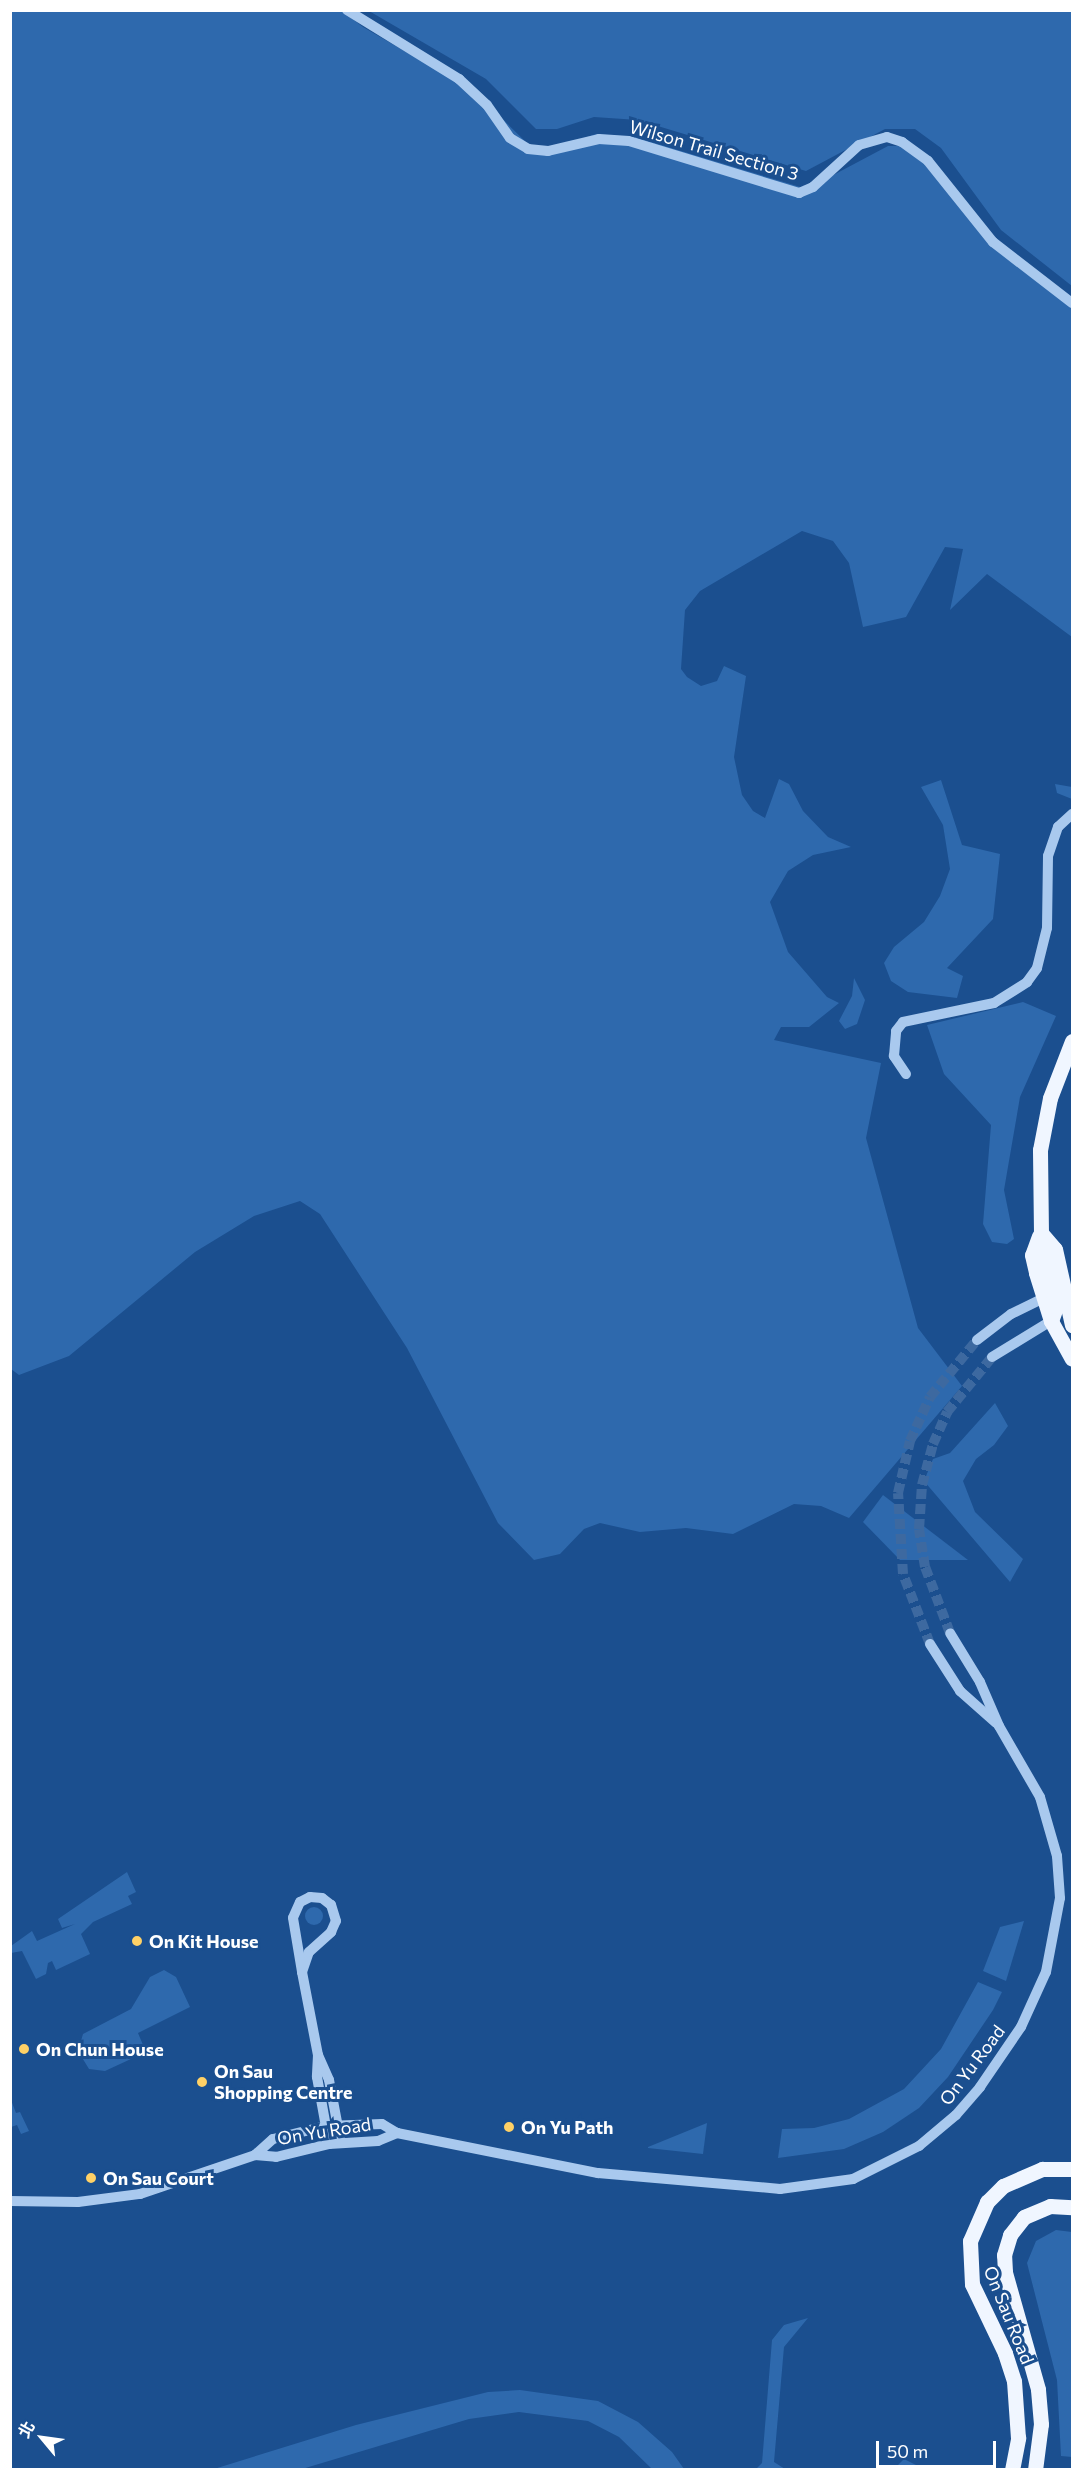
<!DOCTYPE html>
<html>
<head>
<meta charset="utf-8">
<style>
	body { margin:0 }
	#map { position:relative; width:1083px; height:2480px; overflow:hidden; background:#1b4f8f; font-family:Commissioner,"Noto Sans TC",sans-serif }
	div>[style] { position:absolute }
	.green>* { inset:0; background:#2e69ad }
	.round { border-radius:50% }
	.minor-tunnel>* { height:10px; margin-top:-5px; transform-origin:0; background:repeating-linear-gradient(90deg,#3d69a0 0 10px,transparent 0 15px) }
	.minor>* { height:10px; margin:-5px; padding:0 5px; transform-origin:5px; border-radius:5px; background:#a9c9ee }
	.major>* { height:15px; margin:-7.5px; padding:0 7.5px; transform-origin:7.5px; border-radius:7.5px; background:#f0f6ff }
	.dots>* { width:16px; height:16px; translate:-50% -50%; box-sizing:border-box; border:3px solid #1b4f8f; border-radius:50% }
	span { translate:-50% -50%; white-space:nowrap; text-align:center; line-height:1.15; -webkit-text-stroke:6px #1b4f8f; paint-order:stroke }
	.street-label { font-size:18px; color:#fff }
	.poi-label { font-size:18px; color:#fff; font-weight:700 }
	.left { translate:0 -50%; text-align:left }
	.frame { position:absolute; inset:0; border:12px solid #fff; pointer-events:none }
	.north { position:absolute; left:12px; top:2408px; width:60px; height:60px; -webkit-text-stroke:4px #1b4f8f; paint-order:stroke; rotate:299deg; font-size:16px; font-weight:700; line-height:24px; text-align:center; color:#fff }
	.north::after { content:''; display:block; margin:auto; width:21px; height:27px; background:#fff; clip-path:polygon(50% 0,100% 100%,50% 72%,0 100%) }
	.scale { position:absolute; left:876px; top:2441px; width:120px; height:27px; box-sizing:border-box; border:3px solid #fff; border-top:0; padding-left:8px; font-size:18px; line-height:21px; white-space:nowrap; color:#fff; -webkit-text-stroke:4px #1b4f8f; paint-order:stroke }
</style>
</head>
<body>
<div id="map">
	<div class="green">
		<div style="clip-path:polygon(10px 11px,342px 11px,363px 27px,475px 92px,530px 146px,560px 146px,596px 134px,635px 137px,807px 189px,888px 146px,909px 146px,989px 241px,1072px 305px,1072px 637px,987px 574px,950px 610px,963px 549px,945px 547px,906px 617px,863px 627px,849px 563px,833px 541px,802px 531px,700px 591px,685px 610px,681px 669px,687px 677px,701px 686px,717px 681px,724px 666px,746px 676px,734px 757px,742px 795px,753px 811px,765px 818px,779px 779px,789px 784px,803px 811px,828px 837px,851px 847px,813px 855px,788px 871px,770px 902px,788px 952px,827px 997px,839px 1003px,809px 1027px,781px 1027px,774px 1040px,881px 1063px,866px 1138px,918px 1328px,962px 1386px,849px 1518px,821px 1506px,794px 1504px,733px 1534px,686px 1528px,640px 1532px,600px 1523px,584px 1529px,560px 1554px,534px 1560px,498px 1523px,407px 1348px,320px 1214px,300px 1201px,254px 1216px,195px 1252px,69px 1356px,19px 1375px,11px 1369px)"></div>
		<div style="clip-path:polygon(369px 11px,1072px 11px,1072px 286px,1001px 230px,941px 148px,915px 129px,885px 129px,806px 171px,638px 120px,594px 117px,557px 129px,536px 129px,486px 79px)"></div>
		<div style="clip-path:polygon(941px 780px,962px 845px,1000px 854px,993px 919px,947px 968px,963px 976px,957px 998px,908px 992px,891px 981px,884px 963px,894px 947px,924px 922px,940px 896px,950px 869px,943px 825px,921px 787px)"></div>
		<div style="clip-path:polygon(1055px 784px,1072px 787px,1072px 799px,1057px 793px)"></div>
		<div style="clip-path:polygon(854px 978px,865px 1000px,857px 1024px,845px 1029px,839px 1021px,852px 996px)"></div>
		<div style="clip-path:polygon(1023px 1002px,1056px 1016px,1020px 1097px,1004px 1190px,1014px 1239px,1007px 1244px,992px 1242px,983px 1224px,991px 1125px,944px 1074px,927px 1025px)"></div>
		<div style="clip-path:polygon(995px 1403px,1008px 1426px,994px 1445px,976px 1459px,963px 1481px,975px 1512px,1023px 1559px,1010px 1582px,924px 1481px,933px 1459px,950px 1453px)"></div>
		<div style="clip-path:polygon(883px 1495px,968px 1560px,900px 1560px,863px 1522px)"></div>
		<div style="clip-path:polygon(127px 1872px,136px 1892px,128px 1896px,132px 1904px,93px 1922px,81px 1934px,90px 1954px,56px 1970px,52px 1961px,48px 1963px,46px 1974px,36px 1979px,22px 1951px,11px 1953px,11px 1946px,32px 1931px,37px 1941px,75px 1924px,62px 1928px,58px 1919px)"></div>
		<div class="round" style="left:305px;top:1907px;width:18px;height:18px"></div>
		<div style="clip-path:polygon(1024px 1921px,1006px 1981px,983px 1971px,1000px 1927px)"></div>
		<div style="clip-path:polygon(164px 1970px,176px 1977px,190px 2007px,138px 2033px,146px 2052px,105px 2071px,89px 2069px,78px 2051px,83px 2034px,131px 2009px,150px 1977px)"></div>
		<div style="clip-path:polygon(978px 1982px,1002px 1992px,993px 2010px,948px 2077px,919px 2108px,883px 2132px,844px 2149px,778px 2158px,782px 2129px,814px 2128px,849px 2119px,904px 2089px,941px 2049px)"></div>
		<div style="clip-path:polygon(11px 2100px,16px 2113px,20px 2112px,29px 2131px,21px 2134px,17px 2125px,11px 2127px)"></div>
		<div style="clip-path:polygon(707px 2123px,703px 2154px,648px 2148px,648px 2147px)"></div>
		<div style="clip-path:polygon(1056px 2230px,1072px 2232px,1072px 2457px,1061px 2456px,1057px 2380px,1027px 2263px,1036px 2241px)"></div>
		<div style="clip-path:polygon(808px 2318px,784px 2347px,774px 2462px,785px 2469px,756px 2469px,762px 2463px,772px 2340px,784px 2325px)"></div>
		<div style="clip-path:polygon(520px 2390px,598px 2401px,638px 2422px,672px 2452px,684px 2469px,652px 2469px,619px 2437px,588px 2421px,519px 2412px,469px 2419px,302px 2469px,214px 2469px,356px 2425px,488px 2392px)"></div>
		<div style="clip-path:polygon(904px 2459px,920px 2467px,921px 2469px,894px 2469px)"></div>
	</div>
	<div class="minor-tunnel">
		<div style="left:950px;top:1633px;width:71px;rotate:-110.7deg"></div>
		<div style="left:925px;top:1567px;width:38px;rotate:-99deg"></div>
		<div style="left:919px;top:1529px;width:44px;rotate:-86.1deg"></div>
		<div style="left:922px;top:1485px;width:42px;rotate:-75deg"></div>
		<div style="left:933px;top:1444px;width:35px;rotate:-66deg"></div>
		<div style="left:947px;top:1412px;width:71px;rotate:-50.7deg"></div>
		<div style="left:930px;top:1644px;width:75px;rotate:-111.1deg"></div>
		<div style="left:903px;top:1574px;width:81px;rotate:-93.5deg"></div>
		<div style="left:898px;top:1493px;width:53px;rotate:-77deg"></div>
		<div style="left:910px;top:1441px;width:48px;rotate:-65.6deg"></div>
		<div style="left:930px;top:1397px;width:74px;rotate:-50.5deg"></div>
	</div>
	<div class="minor">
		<div style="left:347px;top:10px;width:132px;rotate:31.6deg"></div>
		<div style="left:459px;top:79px;width:38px;rotate:43deg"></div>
		<div style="left:487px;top:105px;width:40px;rotate:55.1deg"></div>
		<div style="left:510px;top:138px;width:21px;rotate:31deg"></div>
		<div style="left:528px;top:149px;width:20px;rotate:6deg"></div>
		<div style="left:548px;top:151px;width:52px;rotate:-13.2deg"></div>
		<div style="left:599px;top:139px;width:30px;rotate:4deg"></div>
		<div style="left:629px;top:141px;width:178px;rotate:17deg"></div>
		<div style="left:799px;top:193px;width:15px;rotate:-23deg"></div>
		<div style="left:813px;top:187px;width:62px;rotate:-42.4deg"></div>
		<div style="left:859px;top:145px;width:29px;rotate:-16deg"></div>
		<div style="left:887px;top:137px;width:16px;rotate:18deg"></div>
		<div style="left:902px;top:142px;width:32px;rotate:36deg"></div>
		<div style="left:928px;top:161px;width:104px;rotate:51.3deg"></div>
		<div style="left:993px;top:242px;width:100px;rotate:37.7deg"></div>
		<div style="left:906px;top:1074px;width:22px;rotate:-124deg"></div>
		<div style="left:894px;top:1056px;width:25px;rotate:-85deg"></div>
		<div style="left:896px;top:1031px;width:11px;rotate:-52deg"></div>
		<div style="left:903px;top:1022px;width:93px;rotate:-11.8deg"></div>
		<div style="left:994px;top:1003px;width:39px;rotate:-32deg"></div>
		<div style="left:1027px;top:982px;width:17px;rotate:-54deg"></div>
		<div style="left:1037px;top:968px;width:41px;rotate:-76deg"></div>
		<div style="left:1047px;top:928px;width:72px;rotate:-89.2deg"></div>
		<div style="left:1048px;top:856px;width:31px;rotate:-71deg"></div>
		<div style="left:1058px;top:827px;width:19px;rotate:-43deg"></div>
		<div style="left:977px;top:1340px;width:43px;rotate:-37.4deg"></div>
		<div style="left:1011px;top:1314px;width:41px;rotate:-25.9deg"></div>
		<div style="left:992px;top:1357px;width:69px;rotate:-31.4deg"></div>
		<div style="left:930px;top:1644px;width:56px;rotate:57.4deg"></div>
		<div style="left:960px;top:1691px;width:48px;rotate:41.6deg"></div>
		<div style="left:302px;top:1972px;width:21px;rotate:-71deg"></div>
		<div style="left:309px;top:1952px;width:30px;rotate:-42deg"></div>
		<div style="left:331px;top:1932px;width:12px;rotate:-66deg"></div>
		<div style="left:336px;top:1921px;width:17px;rotate:-107deg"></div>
		<div style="left:331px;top:1905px;width:11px;rotate:-142deg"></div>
		<div style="left:322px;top:1898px;width:12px;rotate:-175deg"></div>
		<div style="left:310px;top:1897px;width:11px;rotate:153deg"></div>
		<div style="left:300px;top:1902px;width:17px;rotate:114deg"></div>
		<div style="left:293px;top:1918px;width:55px;rotate:80.5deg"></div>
		<div style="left:302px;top:1972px;width:85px;rotate:79.1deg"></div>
		<div style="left:318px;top:2055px;width:27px;rotate:66deg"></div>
		<div style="left:329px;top:2080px;width:64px;rotate:79.2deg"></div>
		<div style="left:318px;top:2055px;width:22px;rotate:93deg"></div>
		<div style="left:317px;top:2077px;width:68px;rotate:79.8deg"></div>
		<div style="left:255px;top:2155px;width:21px;rotate:5deg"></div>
		<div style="left:276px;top:2157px;width:55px;rotate:-13.8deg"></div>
		<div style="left:329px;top:2144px;width:49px;rotate:-3.5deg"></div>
		<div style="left:378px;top:2141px;width:21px;rotate:-23deg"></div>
		<div style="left:397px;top:2133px;width:205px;rotate:11.3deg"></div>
		<div style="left:598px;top:2173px;width:183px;rotate:5deg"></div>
		<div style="left:780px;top:2189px;width:74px;rotate:-7.8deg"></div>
		<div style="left:853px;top:2179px;width:74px;rotate:-26.6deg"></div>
		<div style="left:919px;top:2146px;width:48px;rotate:-40deg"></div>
		<div style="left:956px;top:2115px;width:37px;rotate:-49deg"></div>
		<div style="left:980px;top:2087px;width:73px;rotate:-55.7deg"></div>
		<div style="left:1021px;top:2027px;width:60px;rotate:-65.6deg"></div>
		<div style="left:1046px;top:1972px;width:75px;rotate:-79.3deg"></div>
		<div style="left:1060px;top:1898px;width:42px;rotate:-94.1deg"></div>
		<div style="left:1057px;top:1856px;width:61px;rotate:-106.1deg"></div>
		<div style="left:1040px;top:1797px;width:82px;rotate:-120deg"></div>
		<div style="left:999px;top:1726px;width:48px;rotate:-113.4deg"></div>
		<div style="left:980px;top:1682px;width:57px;rotate:-121.5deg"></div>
		<div style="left:10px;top:2201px;width:68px;rotate:0.8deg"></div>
		<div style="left:78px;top:2202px;width:63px;rotate:-7.4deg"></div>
		<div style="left:140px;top:2194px;width:121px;rotate:-18.7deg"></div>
		<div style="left:255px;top:2155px;width:24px;rotate:-42deg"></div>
		<div style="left:273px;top:2139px;width:55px;rotate:-13.8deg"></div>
		<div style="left:326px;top:2126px;width:56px;rotate:-2deg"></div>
		<div style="left:382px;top:2124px;width:17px;rotate:31deg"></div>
	</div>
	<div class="major">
		<div style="left:1041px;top:1233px;width:21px;rotate:49deg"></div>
		<div style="left:1055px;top:1249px;width:78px;rotate:77.4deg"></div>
		<div style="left:1039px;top:1236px;width:20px;rotate:110deg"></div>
		<div style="left:1032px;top:1255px;width:18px;rotate:77deg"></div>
		<div style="left:1036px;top:1273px;width:50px;rotate:72.6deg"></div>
		<div style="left:1051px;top:1321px;width:43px;rotate:61.1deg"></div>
		<div style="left:1051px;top:1321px;width:15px;rotate:-70deg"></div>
		<div style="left:1056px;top:1307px;width:76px;rotate:-101.5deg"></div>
		<div style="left:1041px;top:1233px;width:83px;rotate:-90.7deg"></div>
		<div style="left:1040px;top:1150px;width:53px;rotate:-79.1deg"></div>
		<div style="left:1050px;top:1098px;width:61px;rotate:-68.9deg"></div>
		<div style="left:1012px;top:2470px;width:33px;rotate:-79deg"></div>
		<div style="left:1018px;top:2438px;width:57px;rotate:-94deg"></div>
		<div style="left:1014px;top:2381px;width:29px;rotate:-108deg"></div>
		<div style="left:1005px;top:2353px;width:76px;rotate:-115.6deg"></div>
		<div style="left:972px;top:2284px;width:43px;rotate:-92.7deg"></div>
		<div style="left:970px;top:2241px;width:43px;rotate:-66.4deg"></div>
		<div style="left:987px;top:2202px;width:23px;rotate:-45deg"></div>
		<div style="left:1003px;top:2186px;width:43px;rotate:-23.6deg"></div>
		<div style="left:1042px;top:2169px;width:30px"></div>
		<div style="left:1035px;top:2470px;width:46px;rotate:-82.6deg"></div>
		<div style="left:1041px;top:2424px;width:35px;rotate:-95deg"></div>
		<div style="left:1038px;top:2389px;width:122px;rotate:-105.8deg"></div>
		<div style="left:1005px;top:2272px;width:17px;rotate:-93deg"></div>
		<div style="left:1004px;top:2255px;width:21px;rotate:-73deg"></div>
		<div style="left:1010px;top:2235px;width:23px;rotate:-52deg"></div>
		<div style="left:1024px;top:2217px;width:28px;rotate:-23deg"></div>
		<div style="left:1050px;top:2206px;width:22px;rotate:3deg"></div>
	</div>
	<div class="dots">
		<div style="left:137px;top:1941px;background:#ffd166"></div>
		<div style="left:24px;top:2049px;background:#ffd166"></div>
		<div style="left:202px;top:2082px;background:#ffd166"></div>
		<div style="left:509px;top:2127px;background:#ffd166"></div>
		<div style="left:91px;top:2178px;background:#ffd166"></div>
	</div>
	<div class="street-label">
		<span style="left:714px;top:150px;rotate:16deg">Wilson Trail Section 3</span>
		<span style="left:972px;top:2065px;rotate:-53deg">On Yu Road</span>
		<span style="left:324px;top:2131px;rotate:-9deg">On Yu Road</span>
		<span style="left:1009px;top:2315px;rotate:68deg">On Sau Road</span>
	</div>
	<div class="poi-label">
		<span class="left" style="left:149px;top:1941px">On Kit House</span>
		<span class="left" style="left:36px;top:2049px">On Chun House</span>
		<span class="left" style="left:214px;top:2082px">On Sau<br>Shopping Centre</span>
		<span class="left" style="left:521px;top:2127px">On Yu Path</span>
		<span class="left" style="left:103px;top:2178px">On Sau Court</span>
	</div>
	<div class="frame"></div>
	<div class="north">北</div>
	<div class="scale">50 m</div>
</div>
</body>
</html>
